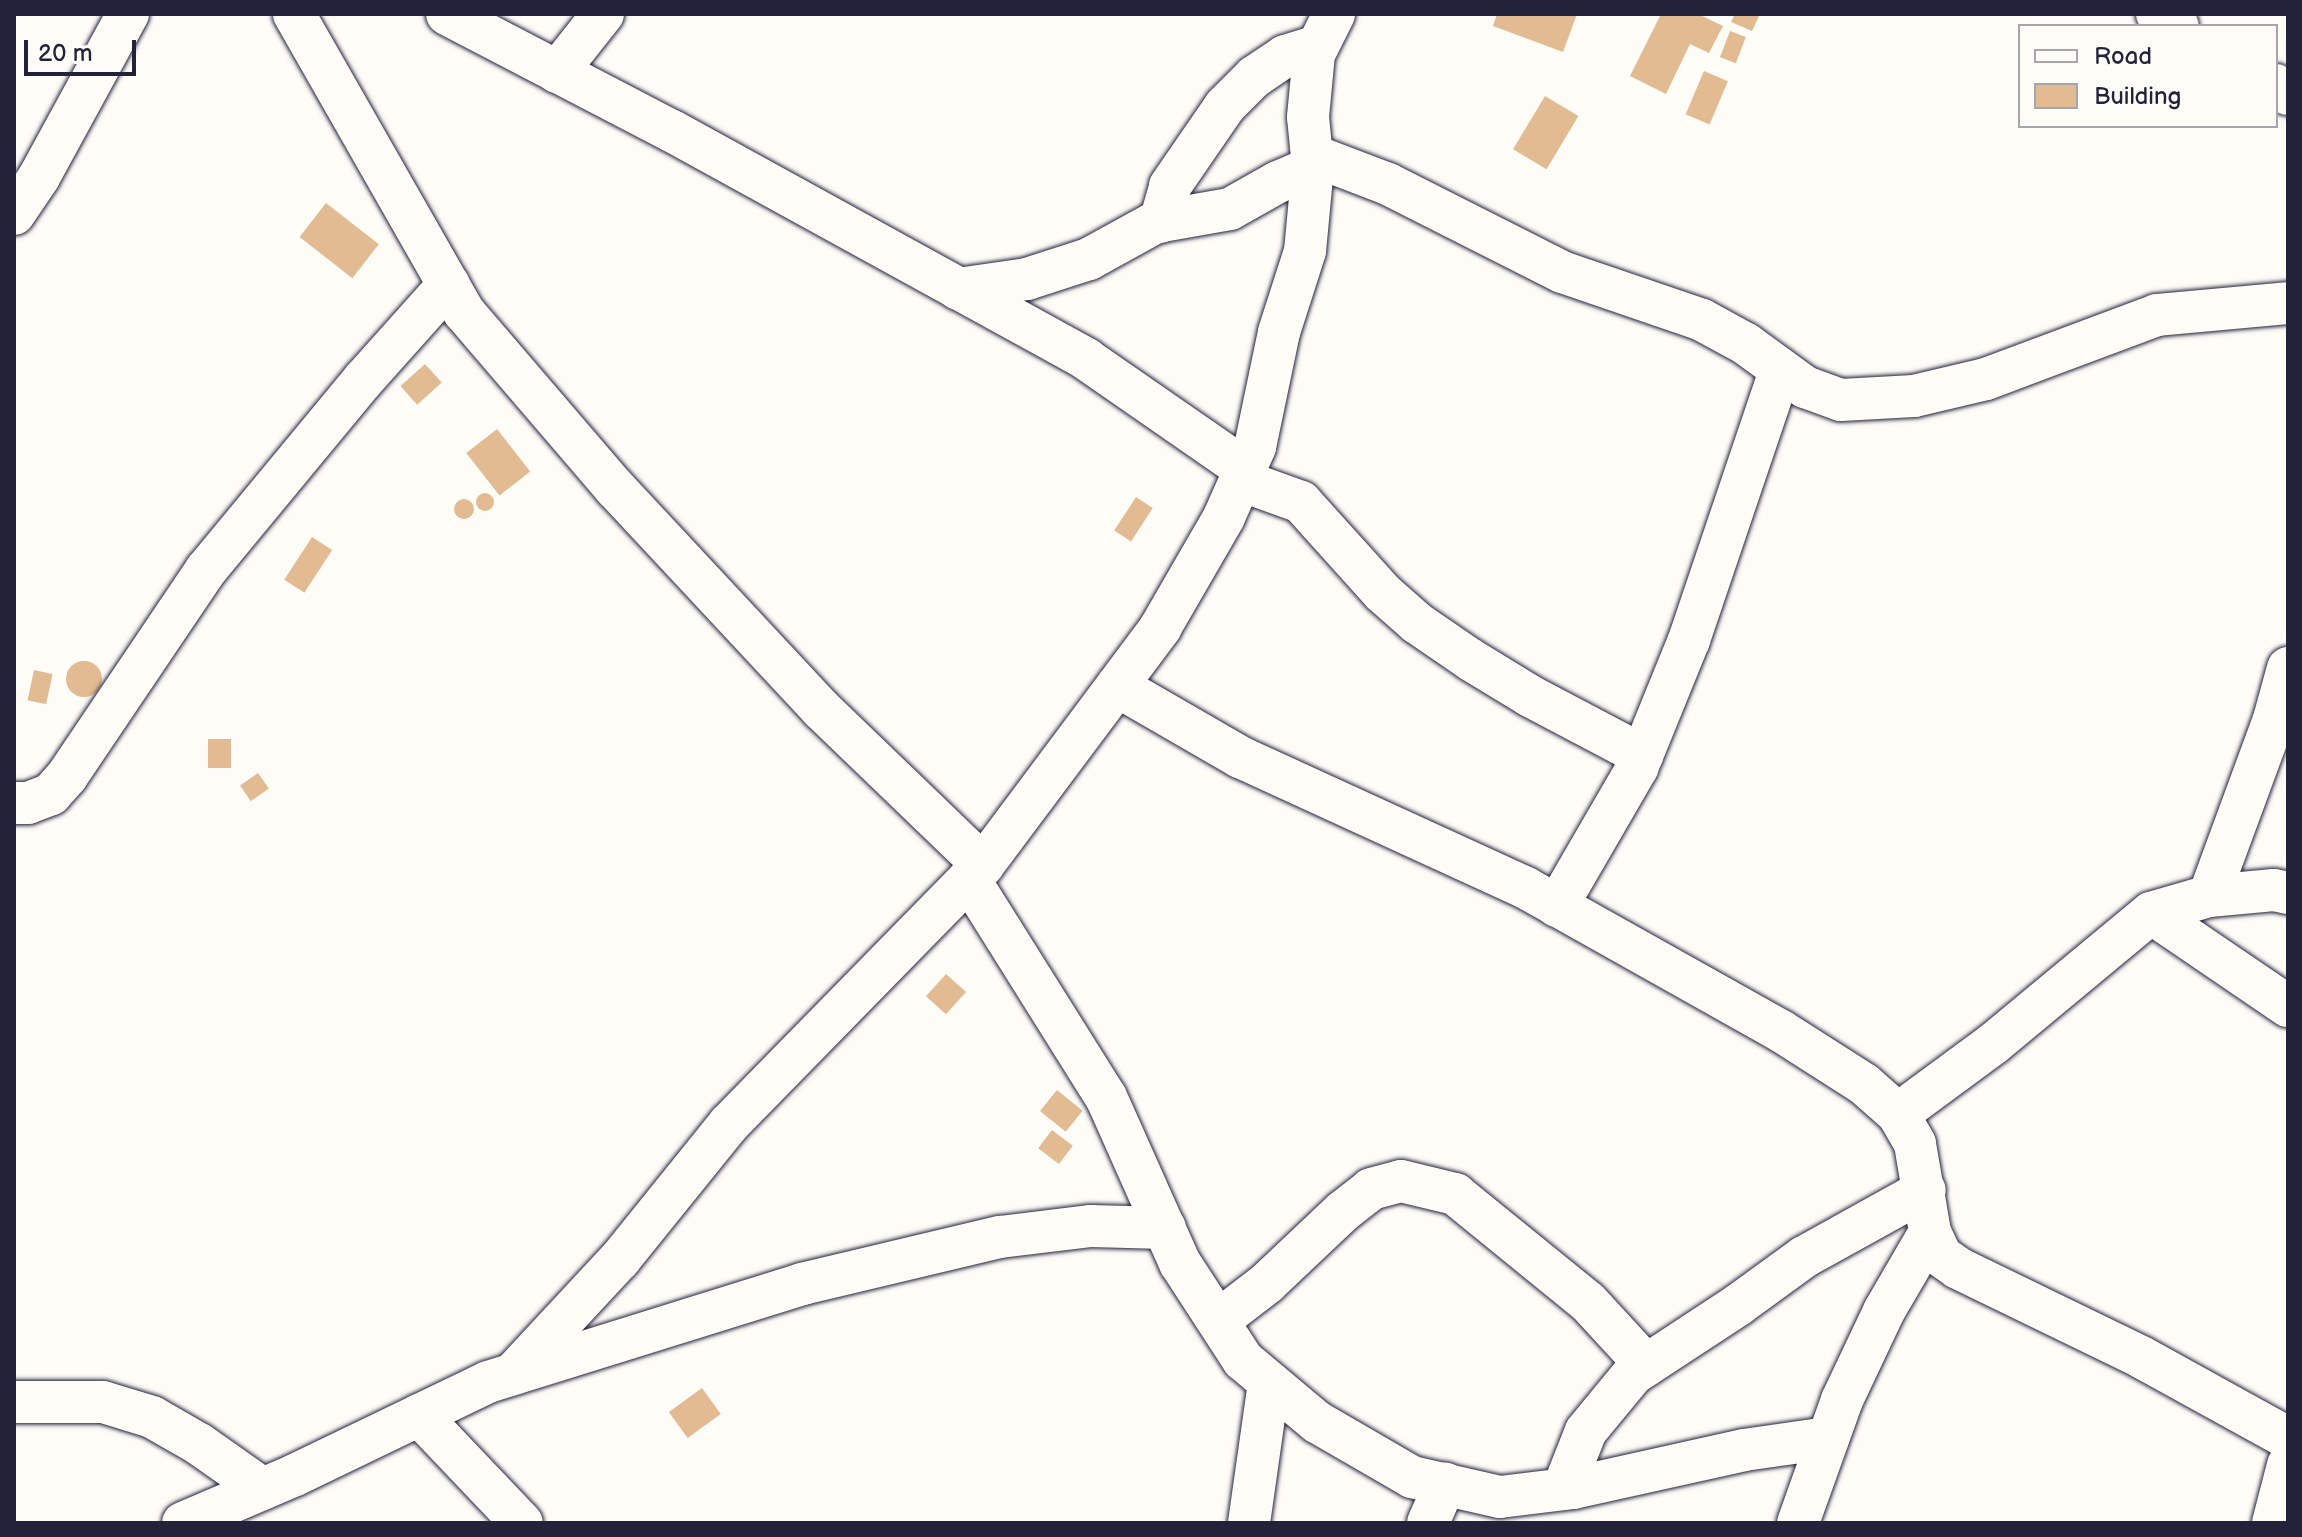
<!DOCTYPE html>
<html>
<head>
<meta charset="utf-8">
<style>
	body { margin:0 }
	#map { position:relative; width:2302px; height:1537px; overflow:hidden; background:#fdfcf7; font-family:"Balsamiq Sans",sans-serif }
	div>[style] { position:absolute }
	.building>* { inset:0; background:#e3bb93; transform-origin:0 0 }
	.round { border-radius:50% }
	.roads { filter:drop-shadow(0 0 2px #22223b) drop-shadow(0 0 2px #22223b) }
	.street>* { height:42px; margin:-21px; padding:0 21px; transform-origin:21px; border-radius:21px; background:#fdfcf7 }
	span { translate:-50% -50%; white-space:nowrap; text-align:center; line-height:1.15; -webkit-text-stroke:7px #fdfcf7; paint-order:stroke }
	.frame { position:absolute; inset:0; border:16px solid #22223b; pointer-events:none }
	.legend { position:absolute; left:2018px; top:24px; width:260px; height:104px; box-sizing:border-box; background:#fdfcf7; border:2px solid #a5a5ac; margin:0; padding:10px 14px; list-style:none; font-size:24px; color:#22223b }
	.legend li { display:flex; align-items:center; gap:16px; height:40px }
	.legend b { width:40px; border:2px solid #a5a5ac }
	.scale { position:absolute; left:24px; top:40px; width:112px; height:36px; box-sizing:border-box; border:4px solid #22223b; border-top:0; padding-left:10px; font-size:24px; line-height:28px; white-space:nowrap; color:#22223b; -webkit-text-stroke:6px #fdfcf7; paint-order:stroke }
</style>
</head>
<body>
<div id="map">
	<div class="building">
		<div style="clip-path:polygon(1497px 14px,1577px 14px,1563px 52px,1493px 26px)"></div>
		<div style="clip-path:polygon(1661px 14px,1698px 14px,1723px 26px,1709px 53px,1690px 44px,1666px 94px,1630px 76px)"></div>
		<div style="clip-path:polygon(1735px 14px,1760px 14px,1752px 31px,1731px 22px)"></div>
		<div style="left:1730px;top:31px;width:17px;height:28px;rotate:21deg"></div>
		<div style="left:1704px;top:71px;width:26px;height:47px;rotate:23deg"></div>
		<div style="left:1545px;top:96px;width:39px;height:62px;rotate:31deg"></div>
		<div style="left:326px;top:203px;width:67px;height:43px;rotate:38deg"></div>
		<div style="left:425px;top:364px;width:25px;height:33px;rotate:48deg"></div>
		<div style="left:497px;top:429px;width:54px;height:39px;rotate:52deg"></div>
		<div class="round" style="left:476px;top:493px;width:18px;height:18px"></div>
		<div style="left:1136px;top:497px;width:20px;height:40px;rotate:33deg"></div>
		<div class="round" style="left:454px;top:499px;width:20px;height:20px"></div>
		<div style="left:312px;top:537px;width:24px;height:51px;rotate:33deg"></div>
		<div class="round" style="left:66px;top:661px;width:36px;height:36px"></div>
		<div style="left:34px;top:670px;width:19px;height:31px;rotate:12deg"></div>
		<div style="left:208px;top:739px;width:23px;height:29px"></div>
		<div style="left:258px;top:773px;width:19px;height:22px;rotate:55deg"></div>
		<div style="left:946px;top:974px;width:27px;height:30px;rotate:42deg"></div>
		<div style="left:1057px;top:1090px;width:33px;height:27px;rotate:39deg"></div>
		<div style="left:1052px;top:1130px;width:26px;height:23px;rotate:37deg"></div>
		<div style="left:702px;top:1388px;width:32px;height:41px;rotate:54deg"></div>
	</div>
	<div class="roads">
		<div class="street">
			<div style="left:294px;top:14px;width:343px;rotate:60.3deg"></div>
			<div style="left:464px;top:312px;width:232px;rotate:49.4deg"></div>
			<div style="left:615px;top:488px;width:302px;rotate:47deg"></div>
			<div style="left:821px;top:709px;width:225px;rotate:43.9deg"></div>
			<div style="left:447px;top:14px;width:254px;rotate:27.5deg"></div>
			<div style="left:672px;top:131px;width:473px;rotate:28.8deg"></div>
			<div style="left:1086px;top:359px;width:193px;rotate:34.7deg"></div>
			<div style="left:2157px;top:14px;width:24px;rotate:30deg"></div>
			<div style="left:557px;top:72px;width:74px;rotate:-51.6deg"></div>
			<div style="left:2276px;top:85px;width:15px;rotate:37deg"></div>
			<div style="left:1312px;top:155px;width:81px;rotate:20.9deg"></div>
			<div style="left:1388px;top:184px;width:195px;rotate:26.8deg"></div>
			<div style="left:1562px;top:272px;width:148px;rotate:18.9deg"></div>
			<div style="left:1702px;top:320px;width:50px;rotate:28.6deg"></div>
			<div style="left:1746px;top:344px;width:73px;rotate:36.1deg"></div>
			<div style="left:1805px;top:387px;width:38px;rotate:20deg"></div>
			<div style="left:1841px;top:400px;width:73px;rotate:-3.1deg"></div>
			<div style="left:1914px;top:396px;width:74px;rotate:-13.3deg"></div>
			<div style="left:1986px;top:379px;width:183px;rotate:-20.5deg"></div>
			<div style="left:2157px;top:315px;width:132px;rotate:-5.2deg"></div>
			<div style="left:14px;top:214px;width:45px;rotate:-56deg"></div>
			<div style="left:39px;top:177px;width:186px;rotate:-61.4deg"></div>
			<div style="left:1160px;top:222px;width:37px;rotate:-74deg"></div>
			<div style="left:1170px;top:186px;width:97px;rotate:-55.5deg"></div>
			<div style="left:1225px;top:106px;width:41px;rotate:-45deg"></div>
			<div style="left:1254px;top:77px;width:37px;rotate:-34deg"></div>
			<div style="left:1285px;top:56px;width:34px;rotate:-17deg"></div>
			<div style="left:958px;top:289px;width:70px;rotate:-8.2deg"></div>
			<div style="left:1027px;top:279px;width:65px;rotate:-17.9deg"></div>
			<div style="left:1089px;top:259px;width:77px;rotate:-28.9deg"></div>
			<div style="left:1156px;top:222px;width:75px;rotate:-10deg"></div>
			<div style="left:1230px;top:209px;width:55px;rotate:-29.4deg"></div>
			<div style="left:1278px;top:182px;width:38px;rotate:-23deg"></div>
			<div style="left:1240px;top:480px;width:65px;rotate:19.8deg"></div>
			<div style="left:1301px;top:502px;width:122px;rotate:48deg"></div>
			<div style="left:1383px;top:593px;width:45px;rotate:41.4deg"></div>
			<div style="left:1417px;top:623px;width:65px;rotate:34.4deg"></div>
			<div style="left:1471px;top:660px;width:69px;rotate:31.4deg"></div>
			<div style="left:1530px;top:696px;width:127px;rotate:27.8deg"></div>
			<div style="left:1117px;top:686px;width:142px;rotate:30deg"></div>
			<div style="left:1240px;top:757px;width:315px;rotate:24.6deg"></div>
			<div style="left:1526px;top:888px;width:292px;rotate:29.3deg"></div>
			<div style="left:1781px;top:1031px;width:98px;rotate:32.6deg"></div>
			<div style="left:1864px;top:1084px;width:45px;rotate:41.4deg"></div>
			<div style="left:1898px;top:1114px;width:34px;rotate:60deg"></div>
			<div style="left:1915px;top:1144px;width:89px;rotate:80.3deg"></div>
			<div style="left:1930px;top:1232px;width:26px;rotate:65deg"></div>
			<div style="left:1941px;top:1256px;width:21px;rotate:35deg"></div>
			<div style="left:1958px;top:1268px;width:203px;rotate:25.9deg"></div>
			<div style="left:2141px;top:1357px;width:168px;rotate:28.9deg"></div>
			<div style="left:14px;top:803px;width:14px"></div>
			<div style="left:28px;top:803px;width:25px;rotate:-21deg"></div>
			<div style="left:51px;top:794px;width:24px;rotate:-48deg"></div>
			<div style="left:67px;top:776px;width:249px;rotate:-56deg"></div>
			<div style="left:206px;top:570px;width:248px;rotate:-50.4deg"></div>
			<div style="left:364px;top:379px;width:127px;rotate:-48.2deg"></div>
			<div style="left:969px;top:879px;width:257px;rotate:57.9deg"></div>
			<div style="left:1106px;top:1097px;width:182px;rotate:66deg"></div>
			<div style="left:1180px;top:1263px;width:116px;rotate:57deg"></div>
			<div style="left:1243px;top:1360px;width:97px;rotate:40deg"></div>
			<div style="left:1317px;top:1422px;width:110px;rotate:30.1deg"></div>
			<div style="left:1412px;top:1477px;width:90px;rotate:12.8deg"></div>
			<div style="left:1500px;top:1497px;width:74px;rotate:-7deg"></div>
			<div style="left:1573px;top:1488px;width:175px;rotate:-12.5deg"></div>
			<div style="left:1744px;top:1450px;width:85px;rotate:-8.1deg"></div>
			<div style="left:2209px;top:896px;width:189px;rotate:-69.8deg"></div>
			<div style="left:2274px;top:719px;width:53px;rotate:-74.6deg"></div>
			<div style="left:1557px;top:906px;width:160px;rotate:-59.9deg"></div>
			<div style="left:1637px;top:768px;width:138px;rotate:-67.9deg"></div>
			<div style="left:1689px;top:640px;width:284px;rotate:-71.3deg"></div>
			<div style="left:2151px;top:913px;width:166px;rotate:34.2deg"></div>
			<div style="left:1898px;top:1114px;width:118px;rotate:-36.4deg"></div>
			<div style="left:1993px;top:1044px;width:205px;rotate:-39.7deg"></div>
			<div style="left:2151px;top:913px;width:60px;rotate:-16.3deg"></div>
			<div style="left:2209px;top:896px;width:65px;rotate:-5.3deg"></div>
			<div style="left:2274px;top:890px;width:14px;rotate:12deg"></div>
			<div style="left:1219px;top:1320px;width:61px;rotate:-37.6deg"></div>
			<div style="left:1267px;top:1283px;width:103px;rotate:-43.4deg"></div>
			<div style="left:1342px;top:1212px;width:37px;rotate:-38deg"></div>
			<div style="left:1371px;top:1189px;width:31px;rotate:-15deg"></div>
			<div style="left:1401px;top:1181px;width:56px;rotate:13.5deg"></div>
			<div style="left:1455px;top:1194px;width:171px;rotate:39.1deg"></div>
			<div style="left:1588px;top:1302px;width:86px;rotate:47.4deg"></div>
			<div style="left:513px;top:1374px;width:157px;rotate:-47.1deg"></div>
			<div style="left:620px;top:1259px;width:174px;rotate:-51.1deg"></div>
			<div style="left:729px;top:1124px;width:363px;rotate:-45.6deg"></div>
			<div style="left:983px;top:865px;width:296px;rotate:-53.2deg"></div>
			<div style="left:1160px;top:628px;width:128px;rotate:-60deg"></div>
			<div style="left:1224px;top:517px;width:77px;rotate:-66.1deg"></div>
			<div style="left:1255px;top:447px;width:117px;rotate:-78.2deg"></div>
			<div style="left:1279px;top:332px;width:85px;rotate:-72.2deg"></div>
			<div style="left:1305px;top:251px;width:84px;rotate:-84.6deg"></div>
			<div style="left:1313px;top:167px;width:50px;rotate:-95.7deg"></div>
			<div style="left:1308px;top:117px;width:63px;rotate:-84.6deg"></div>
			<div style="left:1314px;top:54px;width:45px;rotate:-63.4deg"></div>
			<div style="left:14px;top:1402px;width:89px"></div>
			<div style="left:103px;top:1402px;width:51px;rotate:17deg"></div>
			<div style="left:152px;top:1417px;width:54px;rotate:29.9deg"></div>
			<div style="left:199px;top:1444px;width:78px;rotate:35.1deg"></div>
			<div style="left:419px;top:1415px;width:149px;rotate:46.4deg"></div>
			<div style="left:1563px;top:1489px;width:62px;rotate:-68.4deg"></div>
			<div style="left:1586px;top:1431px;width:74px;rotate:-50.5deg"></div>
			<div style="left:1633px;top:1374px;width:126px;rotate:-33.3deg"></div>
			<div style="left:1738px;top:1305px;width:82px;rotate:-36deg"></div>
			<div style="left:1804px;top:1257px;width:138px;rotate:-29deg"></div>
			<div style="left:183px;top:1523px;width:122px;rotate:-23.2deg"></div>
			<div style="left:295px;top:1475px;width:214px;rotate:-25.7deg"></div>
			<div style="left:488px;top:1382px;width:329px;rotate:-17.3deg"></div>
			<div style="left:802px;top:1284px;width:204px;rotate:-13.4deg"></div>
			<div style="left:1000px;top:1237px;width:92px;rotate:-6.9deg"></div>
			<div style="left:1091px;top:1226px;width:74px;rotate:1.5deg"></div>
			<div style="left:1249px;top:1523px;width:142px;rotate:-81.9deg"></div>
			<div style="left:1428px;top:1523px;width:43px;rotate:-66.4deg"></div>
			<div style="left:1798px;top:1523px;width:131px;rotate:-70.3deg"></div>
			<div style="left:1842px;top:1400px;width:98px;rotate:-64.7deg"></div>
			<div style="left:1884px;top:1311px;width:91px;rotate:-59.8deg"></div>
			<div style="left:2273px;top:1523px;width:60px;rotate:-75.5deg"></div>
		</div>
	</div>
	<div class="frame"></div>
	<ul class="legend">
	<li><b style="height:10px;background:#fdfcf7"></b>Road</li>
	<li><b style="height:22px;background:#e3bb93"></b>Building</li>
	</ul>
	<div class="scale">20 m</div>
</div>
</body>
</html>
